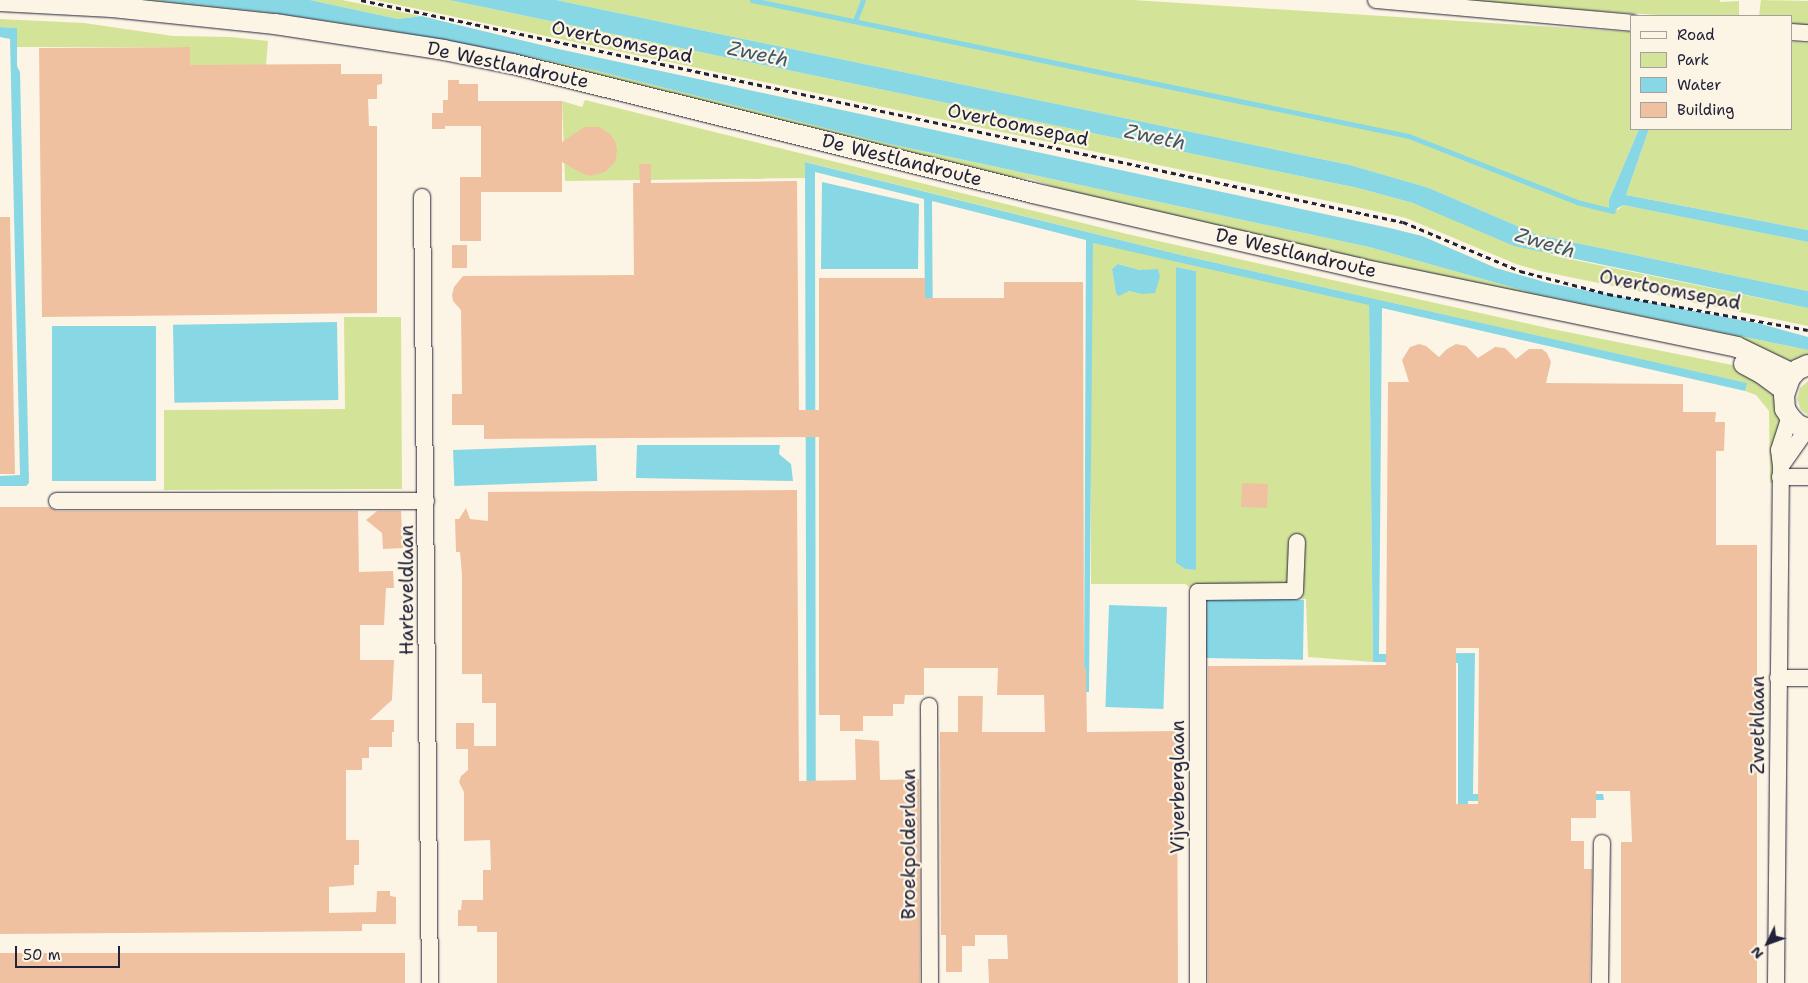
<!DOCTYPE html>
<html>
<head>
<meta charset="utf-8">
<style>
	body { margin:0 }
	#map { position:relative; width:1808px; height:983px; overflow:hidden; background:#fcf5e5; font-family:"Shantell Sans",sans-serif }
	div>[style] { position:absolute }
	.green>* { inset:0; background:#d3e498 }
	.water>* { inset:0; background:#87d7e4; transform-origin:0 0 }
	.stream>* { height:4.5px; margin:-2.25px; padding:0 2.25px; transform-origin:2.25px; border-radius:2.25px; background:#87d7e4 }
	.building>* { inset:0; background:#f0c1a0; transform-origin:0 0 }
	.path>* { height:2.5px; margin-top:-1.25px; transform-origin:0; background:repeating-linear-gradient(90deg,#22223b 0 5px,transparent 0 9px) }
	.roads { filter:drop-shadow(0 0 1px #22223b) drop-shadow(0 0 1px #22223b) }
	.minor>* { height:16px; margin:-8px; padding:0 8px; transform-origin:8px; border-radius:8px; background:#fcf5e5 }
	.major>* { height:20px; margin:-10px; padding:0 10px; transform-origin:10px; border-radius:10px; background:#fcf5e5 }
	span { translate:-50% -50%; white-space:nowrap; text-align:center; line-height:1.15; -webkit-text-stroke:4.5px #fcf5e5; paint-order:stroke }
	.street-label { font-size:19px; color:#22223b }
	.water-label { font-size:20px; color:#40586e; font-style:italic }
	.legend { position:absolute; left:1630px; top:15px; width:162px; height:115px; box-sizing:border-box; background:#fcf5e5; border:1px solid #a5a1a1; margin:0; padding:6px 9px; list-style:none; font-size:15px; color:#22223b }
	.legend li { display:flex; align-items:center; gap:10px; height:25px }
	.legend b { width:25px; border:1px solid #a5a1a1 }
	.north { position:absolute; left:1743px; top:918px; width:50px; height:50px; -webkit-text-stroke:4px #fcf5e5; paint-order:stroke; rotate:228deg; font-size:14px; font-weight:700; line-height:20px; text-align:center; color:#22223b }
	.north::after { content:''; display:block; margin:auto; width:18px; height:22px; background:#22223b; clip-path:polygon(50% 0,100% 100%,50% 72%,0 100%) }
	.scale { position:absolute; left:15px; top:946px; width:105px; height:22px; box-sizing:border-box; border:2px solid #22223b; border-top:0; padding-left:6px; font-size:15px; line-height:18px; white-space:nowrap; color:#22223b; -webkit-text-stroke:4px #fcf5e5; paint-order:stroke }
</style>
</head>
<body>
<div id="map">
	<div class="green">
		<div style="clip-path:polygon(87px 0,154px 0,266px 12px,375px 28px,492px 49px,593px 70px,885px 143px,1369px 247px,1532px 293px,1808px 350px,1808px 360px,1794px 363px,1118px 207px,1030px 179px,991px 175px,578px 73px)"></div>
		<div style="clip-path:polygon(310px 0,342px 0,421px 16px,398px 19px)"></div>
		<div style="clip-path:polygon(375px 0,449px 0,1358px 188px,1413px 203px,1555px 256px,1808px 308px,1808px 326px,1540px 271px,1516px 264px,1406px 218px,1357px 207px)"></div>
		<div style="clip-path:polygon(556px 0,1133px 0,1632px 32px,1632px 129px,1639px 129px,1609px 200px,1618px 210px,1623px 205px,1808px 242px,1808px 291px,1538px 235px,1429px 188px,1350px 165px)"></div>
		<div style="clip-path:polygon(1420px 0,1720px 0,1720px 2px,1739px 1px,1739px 16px,1674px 16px)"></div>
		<div style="clip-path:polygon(1761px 0,1808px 1px,1808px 26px,1792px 25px,1792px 16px,1759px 16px)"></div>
		<div style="clip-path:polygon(0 19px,84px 23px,173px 36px,231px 37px,268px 41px,266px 65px,190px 65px,190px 47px,17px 47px,17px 28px,0 27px)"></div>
		<div style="clip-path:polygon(1792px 42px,1808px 43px,1808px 230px,1626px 195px,1649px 129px,1792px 129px)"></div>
		<div style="clip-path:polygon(585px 100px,1127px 234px,1552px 329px,1742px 367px,1775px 394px,1780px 415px,1774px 484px,1770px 483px,1769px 411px,1756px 395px,1745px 391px,1746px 383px,1181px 255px,806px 162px,806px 178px,565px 181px,562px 101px,582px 107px)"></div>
		<div style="clip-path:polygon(evenodd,1093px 243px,1287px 283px,1369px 304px,1373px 662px,1308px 657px,1306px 599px,1202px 596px,1185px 584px,1091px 584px,1091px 301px,1093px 243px,1119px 264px,1140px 270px,1154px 270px,1160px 277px,1155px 288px,1141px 294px,1129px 291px,1116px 294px,1112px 269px,1119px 264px,1093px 243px,1176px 267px,1196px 271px,1195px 570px,1185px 569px,1176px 563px,1176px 267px)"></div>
		<div style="clip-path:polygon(344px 317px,401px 317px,402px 489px,164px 490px,164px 410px,345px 409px)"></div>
		<div style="clip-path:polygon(1808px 381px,1808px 415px,1801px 410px,1797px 399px,1800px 388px)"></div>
	</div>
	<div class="water">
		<div style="clip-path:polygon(154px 0,310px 0,398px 19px,421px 16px,554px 48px,1394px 229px,1422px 236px,1496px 268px,1548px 283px,1761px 324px,1808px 337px,1808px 350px,1532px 293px,1369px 247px,885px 143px,593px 70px,492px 49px,375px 28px,266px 12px)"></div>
		<div style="clip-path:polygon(449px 0,556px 0,1350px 165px,1429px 188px,1538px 235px,1808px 291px,1808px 308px,1514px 246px,1413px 203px,1358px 188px)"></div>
		<div style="clip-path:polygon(0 27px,17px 28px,17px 66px,20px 72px,29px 483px,26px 486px,0 486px,0 476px,20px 475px,10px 39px,0 37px)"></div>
		<div style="clip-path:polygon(1639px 129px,1649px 129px,1626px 195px,1808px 230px,1808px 242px,1623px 205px,1613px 211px,1609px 208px,1609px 200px)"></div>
		<div style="clip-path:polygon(805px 162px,1181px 255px,1747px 383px,1745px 391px,1382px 308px,1379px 654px,1475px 653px,1473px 794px,1603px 794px,1604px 800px,1468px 801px,1468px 983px,1458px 983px,1458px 663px,1373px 662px,1369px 305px,1093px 243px,1089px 692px,1084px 692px,1086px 240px,932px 201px,935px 636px,928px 638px,924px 199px,815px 172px,816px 983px,807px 983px)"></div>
		<div style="clip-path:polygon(822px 182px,919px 204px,918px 269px,821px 269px)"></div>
		<div style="clip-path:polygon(1118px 264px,1140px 270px,1158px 269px,1160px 277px,1155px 293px,1141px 294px,1129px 291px,1119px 296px,1116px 294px,1112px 269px)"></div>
		<div style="clip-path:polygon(1176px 267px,1196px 271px,1196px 570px,1185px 569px,1176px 563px)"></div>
		<div style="left:337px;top:322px;width:78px;height:164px;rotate:89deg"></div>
		<div style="left:156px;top:326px;width:155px;height:104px;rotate:90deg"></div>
		<div style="left:596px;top:445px;width:36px;height:143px;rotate:88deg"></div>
		<div style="clip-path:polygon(637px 445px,780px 445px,779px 454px,791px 464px,793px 481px,636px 478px)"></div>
		<div style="left:1207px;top:598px;width:97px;height:60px;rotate:1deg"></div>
		<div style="left:1109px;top:605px;width:58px;height:102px;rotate:2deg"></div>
	</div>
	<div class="stream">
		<div style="left:752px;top:0;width:671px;rotate:11.7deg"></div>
		<div style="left:1409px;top:136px;width:180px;rotate:21.4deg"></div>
		<div style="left:1577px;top:202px;width:37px;rotate:14deg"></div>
		<div style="left:855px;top:21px;width:22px;rotate:-69deg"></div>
	</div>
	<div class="building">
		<div style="clip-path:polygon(190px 47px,190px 65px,341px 64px,341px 74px,382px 74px,382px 84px,377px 85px,377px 99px,368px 99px,369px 126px,377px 126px,377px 313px,42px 317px,39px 48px)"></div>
		<div style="clip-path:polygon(448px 80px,459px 80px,459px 84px,478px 84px,478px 101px,562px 101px,562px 142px,584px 127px,600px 127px,611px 135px,616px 143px,617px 151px,615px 162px,605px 172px,590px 176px,581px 173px,562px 162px,562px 192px,481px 192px,481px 241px,460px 241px,460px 177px,481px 177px,481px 126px,445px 126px,445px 129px,432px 129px,432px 113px,443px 113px,443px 100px,448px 100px)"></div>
		<div style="clip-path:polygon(639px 164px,651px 164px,651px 183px,797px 181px,799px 410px,819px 410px,819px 278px,925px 278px,925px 298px,1004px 298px,1004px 282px,1083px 282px,1084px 668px,1086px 668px,1087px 732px,1177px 731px,1178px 983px,989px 983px,988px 959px,1008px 959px,1007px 935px,975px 935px,975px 946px,962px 946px,962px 972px,946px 972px,946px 935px,941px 935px,940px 732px,958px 732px,958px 696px,983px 696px,982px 732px,1045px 732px,1044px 695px,997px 695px,998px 668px,924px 668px,924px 695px,905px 695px,904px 704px,893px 704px,893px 716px,863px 716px,863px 731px,840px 731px,840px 715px,819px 715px,819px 437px,484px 439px,484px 425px,452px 425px,452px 394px,462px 394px,461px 310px,453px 301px,452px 295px,454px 287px,463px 276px,634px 275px,633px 183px,640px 183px)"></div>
		<div style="clip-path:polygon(0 217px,10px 217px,15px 474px,0 474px)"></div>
		<div style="left:452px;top:245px;width:15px;height:23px"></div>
		<div style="clip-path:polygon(evenodd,1456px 344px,1466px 346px,1478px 358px,1495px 347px,1505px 348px,1516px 359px,1529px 349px,1542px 349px,1547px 353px,1551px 362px,1546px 383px,1683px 384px,1683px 412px,1716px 412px,1715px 422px,1725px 422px,1724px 451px,1716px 451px,1716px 545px,1757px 545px,1757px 983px,1621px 983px,1621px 842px,1632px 842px,1630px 791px,1596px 791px,1596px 818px,1571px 818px,1571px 841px,1584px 841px,1584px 869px,1592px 869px,1590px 983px,1208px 983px,1208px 666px,1386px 665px,1388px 382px,1409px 382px,1402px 360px,1410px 347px,1419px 344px,1426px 346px,1439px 357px,1447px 349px,1456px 344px,1456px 648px,1479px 648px,1478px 804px,1456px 804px,1456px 648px)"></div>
		<div style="left:1242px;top:483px;width:26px;height:24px;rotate:2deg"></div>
		<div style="clip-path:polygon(797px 490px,799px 781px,856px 780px,855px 739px,879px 741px,880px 780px,919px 779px,920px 983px,497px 983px,497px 932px,477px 932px,477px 926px,458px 926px,458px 910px,461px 910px,462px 900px,483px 900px,483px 870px,491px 870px,490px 840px,464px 841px,464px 792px,459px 782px,461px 776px,468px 770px,468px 749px,456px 749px,456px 723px,474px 723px,474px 746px,496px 746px,496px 703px,482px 703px,482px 674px,462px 674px,462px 574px,460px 552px,456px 552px,455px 519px,459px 519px,466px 508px,470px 519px,488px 521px,488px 492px)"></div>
		<div style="clip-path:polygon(0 507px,49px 507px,57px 511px,358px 511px,359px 572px,393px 571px,394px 588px,386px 588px,384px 625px,360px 625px,360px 660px,394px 660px,392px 700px,370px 720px,394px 720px,394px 732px,392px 732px,392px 747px,369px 747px,369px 758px,362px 758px,362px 770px,346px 770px,346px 840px,359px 840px,359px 865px,354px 865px,354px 885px,329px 887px,329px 913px,376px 912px,377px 891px,390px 891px,390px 896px,396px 897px,396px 924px,362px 924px,362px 931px,0 934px)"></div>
		<div style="clip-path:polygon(377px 511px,401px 511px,403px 548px,383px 549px,382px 533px,366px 520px)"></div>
		<div style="left:405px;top:953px;width:30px;height:405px;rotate:90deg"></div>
	</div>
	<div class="path">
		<div style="left:361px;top:0;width:1065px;rotate:12.03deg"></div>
		<div style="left:1403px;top:222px;width:127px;rotate:22.7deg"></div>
		<div style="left:1520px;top:271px;width:91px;rotate:14.6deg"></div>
		<div style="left:1608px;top:294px;width:203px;rotate:10.2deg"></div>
	</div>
	<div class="roads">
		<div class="minor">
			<div style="left:1376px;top:0;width:257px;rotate:5.1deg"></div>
			<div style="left:1792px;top:32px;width:16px;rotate:4deg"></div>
			<div style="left:422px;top:197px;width:786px;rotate:89.42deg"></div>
			<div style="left:1781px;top:466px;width:45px;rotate:-54.9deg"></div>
			<div style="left:1780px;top:477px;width:28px"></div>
			<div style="left:57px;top:501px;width:369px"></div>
			<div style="left:1778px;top:678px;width:30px"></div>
			<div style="left:929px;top:706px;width:277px;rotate:89.8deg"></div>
			<div style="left:1198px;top:983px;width:391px;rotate:-90deg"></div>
			<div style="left:1198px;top:592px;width:97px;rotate:-0.6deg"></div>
			<div style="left:1295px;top:591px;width:49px;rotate:-87.7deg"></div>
			<div style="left:1600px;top:983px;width:140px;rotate:-89.2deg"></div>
			<div style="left:1776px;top:983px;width:517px;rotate:-89.45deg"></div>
			<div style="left:1781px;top:466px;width:16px;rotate:-97deg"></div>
			<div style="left:1779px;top:450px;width:35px;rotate:-72deg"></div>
		</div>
		<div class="major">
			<div style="left:0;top:1px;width:112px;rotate:3.1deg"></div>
			<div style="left:112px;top:7px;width:164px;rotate:6deg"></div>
			<div style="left:275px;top:24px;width:171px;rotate:8.7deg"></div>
			<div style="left:444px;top:50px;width:70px;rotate:11.5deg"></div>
			<div style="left:513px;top:64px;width:536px;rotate:13.93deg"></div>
			<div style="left:1033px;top:193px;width:337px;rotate:13deg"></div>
			<div style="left:1361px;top:269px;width:384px;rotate:11.7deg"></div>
			<div style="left:1737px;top:347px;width:62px;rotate:25.7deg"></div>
			<div style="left:1744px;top:364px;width:19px;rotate:28deg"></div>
			<div style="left:1761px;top:373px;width:29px;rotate:36deg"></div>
			<div style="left:1808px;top:365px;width:12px;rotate:156deg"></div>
			<div style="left:1797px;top:370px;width:11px;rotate:131deg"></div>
			<div style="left:1790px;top:378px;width:18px;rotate:109deg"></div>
			<div style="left:1784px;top:395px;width:14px;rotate:86deg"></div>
			<div style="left:1785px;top:409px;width:9px;rotate:58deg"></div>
			<div style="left:1790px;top:417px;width:11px;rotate:45deg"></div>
			<div style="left:1798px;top:425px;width:11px;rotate:22deg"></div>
		</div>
	</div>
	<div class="street-label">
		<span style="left:622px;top:42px;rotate:12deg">Overtoomsepad</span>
		<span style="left:508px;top:65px;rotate:12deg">De Westlandroute</span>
		<span style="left:1018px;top:125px;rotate:12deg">Overtoomsepad</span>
		<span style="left:902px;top:160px;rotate:14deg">De Westlandroute</span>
		<span style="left:1296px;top:253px;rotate:13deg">De Westlandroute</span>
		<span style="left:1670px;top:290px;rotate:11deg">Overtoomsepad</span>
		<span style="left:407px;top:590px;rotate:-90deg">Harteveldlaan</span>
		<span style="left:1758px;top:725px;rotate:-90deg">Zwethlaan</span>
		<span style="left:1178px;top:787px;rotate:-90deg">Vijverberglaan</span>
		<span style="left:909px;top:844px;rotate:-90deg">Broekpolderlaan</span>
	</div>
	<div class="water-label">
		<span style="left:758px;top:54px;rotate:12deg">Zweth</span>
		<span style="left:1155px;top:137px;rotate:12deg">Zweth</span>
		<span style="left:1545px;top:243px;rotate:17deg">Zweth</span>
	</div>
	<ul class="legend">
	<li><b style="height:6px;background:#fcf5e5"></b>Road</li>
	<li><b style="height:14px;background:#d3e498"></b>Park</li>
	<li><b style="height:14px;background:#87d7e4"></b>Water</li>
	<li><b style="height:14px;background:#f0c1a0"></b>Building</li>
	</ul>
	<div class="north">N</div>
	<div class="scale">50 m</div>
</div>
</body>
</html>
